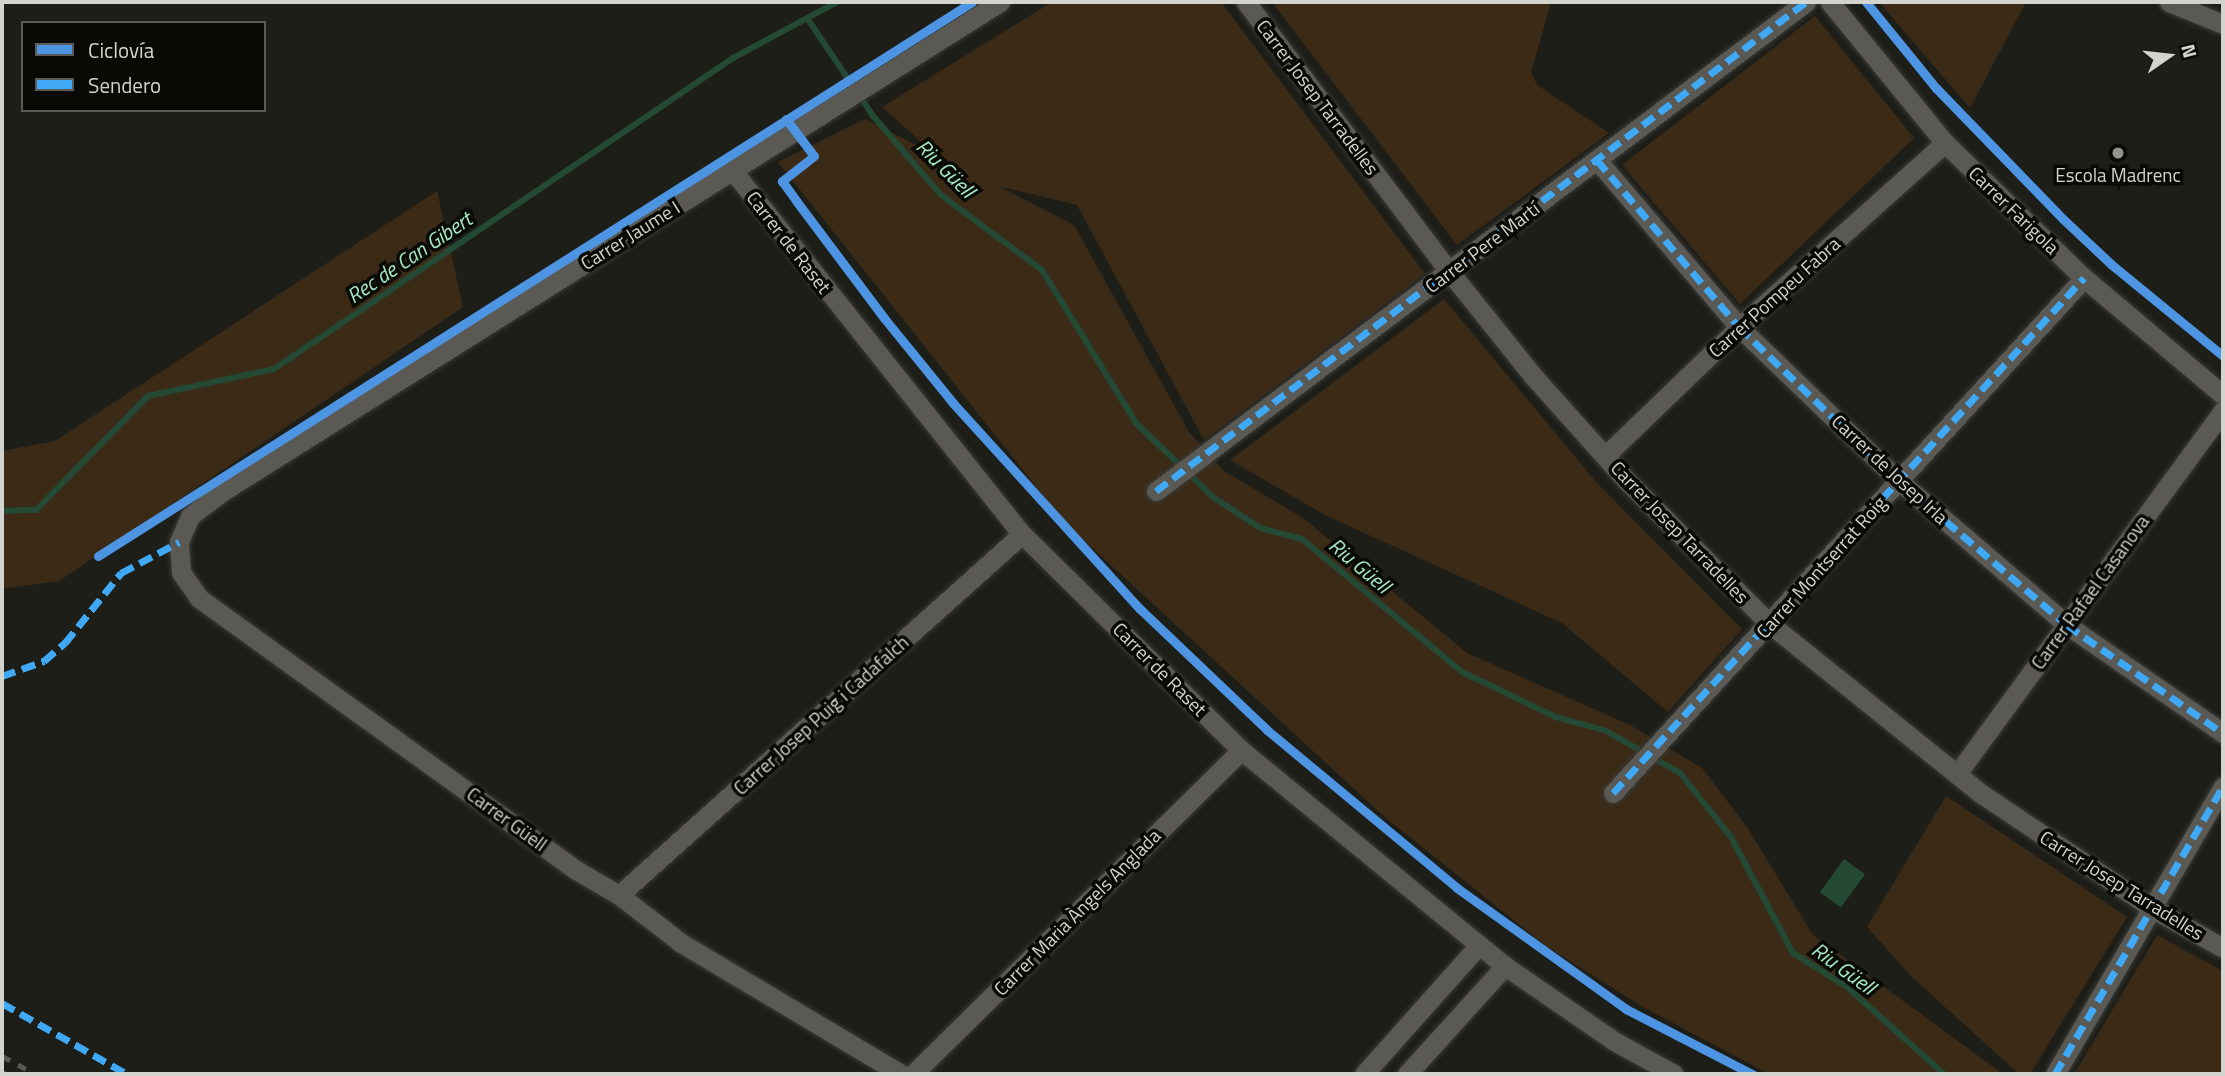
<!DOCTYPE html>
<html>
<head>
<meta charset="utf-8">
<style>
	body { margin:0 }
	#map { position:relative; width:2225px; height:1076px; overflow:hidden; background:#1e1e19; font-family:"Titillium Web",sans-serif }
	div>[style] { position:absolute }
	.green>* { inset:0; background:#3b2b16 }
	.water>* { inset:0; background:#244935; transform-origin:0 0 }
	.stream>* { height:6px; margin:-3px; padding:0 3px; transform-origin:3px; border-radius:3px; background:#244935 }
	.roads { filter:drop-shadow(0 0 2px #3a3a37) drop-shadow(0 0 2px #3a3a37) }
	.street>* { height:19px; margin:-9.5px; padding:0 9.5px; transform-origin:9.5px; border-radius:9.5px; background:#5a5953 }
	.rail>* { height:5px; margin-top:-2.5px; transform-origin:0; background:repeating-linear-gradient(90deg,#585752 0 9px,transparent 0 18px) }
	.quiet>* { height:7px; margin-top:-3.5px; transform-origin:0; background:repeating-linear-gradient(90deg,#3fa9f5 0 14px,transparent 0 21px) }
	.cycleway>* { height:9px; margin:-4.5px; padding:0 4.5px; transform-origin:4.5px; border-radius:4.5px; background:#4d94e3 }
	.dots>* { width:19px; height:19px; translate:-50% -50%; box-sizing:border-box; border:4px solid #090a06; border-radius:50% }
	span { translate:-50% -50%; white-space:nowrap; text-align:center; line-height:1.15; -webkit-text-stroke:7px #090a06; paint-order:stroke }
	.street-label { font-size:19px; color:#d3d4cd }
	.poi-label { font-size:19px; color:#d3d4cd }
	.water-label { font-size:21px; color:#a5eac3; font-style:italic }
	.frame { position:absolute; inset:0; border:4px solid #d3d4cd; pointer-events:none }
	.legend { position:absolute; left:21px; top:21px; width:245px; height:91px; box-sizing:border-box; background:#090a06; border:2px solid #5a5b56; margin:0; padding:9px 12px; list-style:none; font-size:21px; color:#d3d4cd }
	.legend li { display:flex; align-items:center; gap:14px; height:35px }
	.legend b { width:35px; border:2px solid #5a5b56 }
	.north { position:absolute; left:2134px; top:21px; width:70px; height:70px; -webkit-text-stroke:5px #090a06; paint-order:stroke; rotate:76deg; font-size:19px; font-weight:700; line-height:28px; text-align:center; color:#d3d4cd }
	.north::after { content:''; display:block; margin:auto; width:24px; height:32px; background:#d3d4cd; clip-path:polygon(50% 0,100% 100%,50% 72%,0 100%) }
</style>
</head>
<body>
<div id="map">
	<div class="green">
		<div style="clip-path:polygon(1052px 2px,1221px 2px,1425px 274px,1204px 440px,1077px 205px,998px 186px,1074px 225px,1189px 432px,1224px 471px,1303px 518px,1467px 653px,1630px 725px,1702px 768px,1747px 827px,1813px 935px,2003px 1074px,1769px 1074px,1643px 1007px,1546px 946px,1387px 819px,1065px 523px,778px 162px,865px 119px,936px 155px,882px 107px)"></div>
		<div style="clip-path:polygon(1272px 2px,1551px 2px,1531px 72px,1537px 85px,1609px 133px,1457px 245px)"></div>
		<div style="clip-path:polygon(1879px 2px,2026px 2px,1970px 108px)"></div>
		<div style="clip-path:polygon(1815px 16px,1914px 138px,1740px 304px,1622px 165px)"></div>
		<div style="clip-path:polygon(437px 191px,463px 307px,59px 581px,2px 589px,2px 451px,55px 441px)"></div>
		<div style="clip-path:polygon(1444px 299px,1596px 482px,1742px 629px,1668px 712px,1562px 623px,1325px 515px,1230px 460px)"></div>
		<div style="clip-path:polygon(1946px 796px,2127px 917px,2030px 1074px,2019px 1074px,1912px 977px,1867px 927px)"></div>
		<div style="clip-path:polygon(2157px 935px,2223px 971px,2223px 1074px,2074px 1074px)"></div>
	</div>
	<div class="water">
		<div style="left:1844px;top:859px;width:26px;height:41px;rotate:36deg"></div>
	</div>
	<div class="stream">
		<div style="left:807px;top:18px;width:118px;rotate:56deg"></div>
		<div style="left:873px;top:116px;width:104px;rotate:49.3deg"></div>
		<div style="left:941px;top:195px;width:126px;rotate:36.6deg"></div>
		<div style="left:1042px;top:270px;width:180px;rotate:58.4deg"></div>
		<div style="left:1136px;top:423px;width:107px;rotate:43.9deg"></div>
		<div style="left:1213px;top:497px;width:56px;rotate:33.4deg"></div>
		<div style="left:1260px;top:528px;width:43px;rotate:14.7deg"></div>
		<div style="left:1302px;top:539px;width:208px;rotate:39.7deg"></div>
		<div style="left:1462px;top:672px;width:104px;rotate:25.6deg"></div>
		<div style="left:1556px;top:717px;width:52px;rotate:15.6deg"></div>
		<div style="left:1606px;top:731px;width:85px;rotate:29.6deg"></div>
		<div style="left:1680px;top:773px;width:82px;rotate:51.4deg"></div>
		<div style="left:1731px;top:837px;width:132px;rotate:61.9deg"></div>
		<div style="left:1793px;top:953px;width:64px;rotate:32.2deg"></div>
		<div style="left:1847px;top:987px;width:130px;rotate:41.9deg"></div>
		<div style="left:2px;top:511px;width:34px;rotate:-2deg"></div>
		<div style="left:36px;top:510px;width:160px;rotate:-45.5deg"></div>
		<div style="left:148px;top:396px;width:129px;rotate:-12.1deg"></div>
		<div style="left:274px;top:369px;width:554px;rotate:-34.12deg"></div>
		<div style="left:733px;top:58px;width:118px;rotate:-28.3deg"></div>
	</div>
	<div class="roads">
		<div class="street">
			<div style="left:1246px;top:2px;width:337px;rotate:53deg"></div>
			<div style="left:1449px;top:271px;width:134px;rotate:51.3deg"></div>
			<div style="left:1533px;top:376px;width:140px;rotate:48.2deg"></div>
			<div style="left:1626px;top:480px;width:204px;rotate:45deg"></div>
			<div style="left:1770px;top:624px;width:273px;rotate:38.8deg"></div>
			<div style="left:1983px;top:795px;width:201px;rotate:33.8deg"></div>
			<div style="left:2150px;top:907px;width:84px;rotate:29.3deg"></div>
			<div style="left:1830px;top:2px;width:182px;rotate:50.8deg"></div>
			<div style="left:1945px;top:143px;width:194px;rotate:44.2deg"></div>
			<div style="left:2084px;top:278px;width:182px;rotate:40.1deg"></div>
			<div style="left:2169px;top:2px;width:58px;rotate:22.2deg"></div>
			<div style="left:1597px;top:160px;width:219px;rotate:49.6deg"></div>
			<div style="left:1739px;top:327px;width:221px;rotate:43.9deg"></div>
			<div style="left:1898px;top:480px;width:223px;rotate:40.6deg"></div>
			<div style="left:2067px;top:625px;width:190px;rotate:34.7deg"></div>
			<div style="left:733px;top:171px;width:464px;rotate:51.5deg"></div>
			<div style="left:1022px;top:534px;width:308px;rotate:44.6deg"></div>
			<div style="left:1241px;top:750px;width:341px;rotate:39.3deg"></div>
			<div style="left:1505px;top:966px;width:132px;rotate:34.5deg"></div>
			<div style="left:1614px;top:1041px;width:68px;rotate:28.8deg"></div>
			<div style="left:1606px;top:455px;width:185px;rotate:-43.9deg"></div>
			<div style="left:1739px;top:327px;width:276px;rotate:-41.8deg"></div>
			<div style="left:1156px;top:491px;width:813px;rotate:-36.95deg"></div>
			<div style="left:1957px;top:774px;width:451px;rotate:-53.8deg"></div>
			<div style="left:1613px;top:793px;width:698px;rotate:-47.56deg"></div>
			<div style="left:619px;top:895px;width:541px;rotate:-41.85deg"></div>
			<div style="left:901px;top:1074px;width:257px;rotate:-149.2deg"></div>
			<div style="left:680px;top:942px;width:77px;rotate:-142.4deg"></div>
			<div style="left:619px;top:895px;width:50px;rotate:-149.8deg"></div>
			<div style="left:576px;top:870px;width:465px;rotate:-144.2deg"></div>
			<div style="left:199px;top:598px;width:32px;rotate:-125deg"></div>
			<div style="left:181px;top:572px;width:30px;rotate:-94deg"></div>
			<div style="left:179px;top:542px;width:28px;rotate:-67deg"></div>
			<div style="left:190px;top:516px;width:38px;rotate:-37deg"></div>
			<div style="left:220px;top:493px;width:922px;rotate:-32.19deg"></div>
			<div style="left:913px;top:1074px;width:461px;rotate:-44.6deg"></div>
			<div style="left:1364px;top:1074px;width:171px;rotate:-48.3deg"></div>
			<div style="left:1407px;top:1074px;width:146px;rotate:-47.8deg"></div>
			<div style="left:2055px;top:1074px;width:333px;rotate:-59.7deg"></div>
		</div>
	</div>
	<div class="rail">
		<div style="left:2px;top:1056px;width:38px;rotate:28deg"></div>
		<div style="left:2px;top:1072px;width:4px;rotate:27deg"></div>
	</div>
	<div class="quiet">
		<div style="left:1597px;top:160px;width:219px;rotate:49.6deg"></div>
		<div style="left:1739px;top:327px;width:221px;rotate:43.9deg"></div>
		<div style="left:1898px;top:480px;width:223px;rotate:40.6deg"></div>
		<div style="left:2067px;top:625px;width:190px;rotate:34.7deg"></div>
		<div style="left:1156px;top:491px;width:813px;rotate:-36.95deg"></div>
		<div style="left:2px;top:676px;width:45px;rotate:-19.7deg"></div>
		<div style="left:44px;top:661px;width:28px;rotate:-41deg"></div>
		<div style="left:65px;top:643px;width:90px;rotate:-51.3deg"></div>
		<div style="left:121px;top:573px;width:66px;rotate:-28.1deg"></div>
		<div style="left:1613px;top:793px;width:698px;rotate:-47.56deg"></div>
		<div style="left:2px;top:1003px;width:144px;rotate:29.6deg"></div>
		<div style="left:2055px;top:1074px;width:333px;rotate:-59.7deg"></div>
	</div>
	<div class="cycleway">
		<div style="left:1866px;top:2px;width:111px;rotate:50.9deg"></div>
		<div style="left:1936px;top:88px;width:182px;rotate:45.9deg"></div>
		<div style="left:2063px;top:219px;width:67px;rotate:43.2deg"></div>
		<div style="left:2112px;top:265px;width:144px;rotate:39.3deg"></div>
		<div style="left:786px;top:119px;width:46px;rotate:52.9deg"></div>
		<div style="left:814px;top:156px;width:41px;rotate:142deg"></div>
		<div style="left:782px;top:181px;width:26px;rotate:54deg"></div>
		<div style="left:797px;top:202px;width:145px;rotate:53.1deg"></div>
		<div style="left:884px;top:318px;width:109px;rotate:50.9deg"></div>
		<div style="left:953px;top:403px;width:277px;rotate:47.8deg"></div>
		<div style="left:1139px;top:608px;width:177px;rotate:43.6deg"></div>
		<div style="left:1267px;top:730px;width:247px;rotate:39.7deg"></div>
		<div style="left:1457px;top:888px;width:208px;rotate:35.6deg"></div>
		<div style="left:1626px;top:1009px;width:142px;rotate:27.3deg"></div>
		<div style="left:98px;top:556px;width:1035px;rotate:-32.37deg"></div>
	</div>
	<div class="dots">
		<div style="left:2118px;top:153px;background:#94948e"></div>
	</div>
	<div class="street-label">
		<span style="left:1318px;top:97px;rotate:53deg">Carrer Josep Tarradelles</span>
		<span style="left:2014px;top:210px;rotate:44deg">Carrer Farigola</span>
		<span style="left:630px;top:235px;rotate:-32deg">Carrer Jaume I</span>
		<span style="left:789px;top:242px;rotate:52deg">Carrer de Raset</span>
		<span style="left:1482px;top:247px;rotate:-37deg">Carrer Pere Martí</span>
		<span style="left:1774px;top:297px;rotate:-42deg">Carrer Pompeu Fabra</span>
		<span style="left:1890px;top:469px;rotate:43deg">Carrer de Josep Irla</span>
		<span style="left:1680px;top:532px;rotate:46deg">Carrer Josep Tarradelles</span>
		<span style="left:1821px;top:567px;rotate:-48deg">Carrer Montserrat Roig</span>
		<span style="left:2090px;top:592px;rotate:-54deg">Carrer Rafael Casanova</span>
		<span style="left:1160px;top:669px;rotate:45deg">Carrer de Raset</span>
		<span style="left:821px;top:715px;rotate:-42deg">Carrer Josep Puig i Cadafalch</span>
		<span style="left:507px;top:819px;rotate:36deg">Carrer Güell</span>
		<span style="left:2122px;top:885px;rotate:32deg">Carrer Josep Tarradelles</span>
		<span style="left:1077px;top:912px;rotate:-45deg">Carrer Maria Àngels Anglada</span>
	</div>
	<div class="poi-label">
		<span style="left:2118px;top:175px">Escola Madrenc</span>
	</div>
	<div class="water-label">
		<span style="left:946px;top:168px;rotate:45deg">Riu Güell</span>
		<span style="left:409px;top:257px;rotate:-34deg">Rec de Can Gibert</span>
		<span style="left:1360px;top:565px;rotate:40deg">Riu Güell</span>
		<span style="left:1844px;top:968px;rotate:36deg">Riu Güell</span>
	</div>
	<div class="frame"></div>
	<ul class="legend">
	<li><b style="height:9px;background:#4d94e3"></b>Ciclovía</li>
	<li><b style="height:9px;background:#3fa9f5"></b>Sendero</li>
	</ul>
	<div class="north">N</div>
</div>
</body>
</html>
